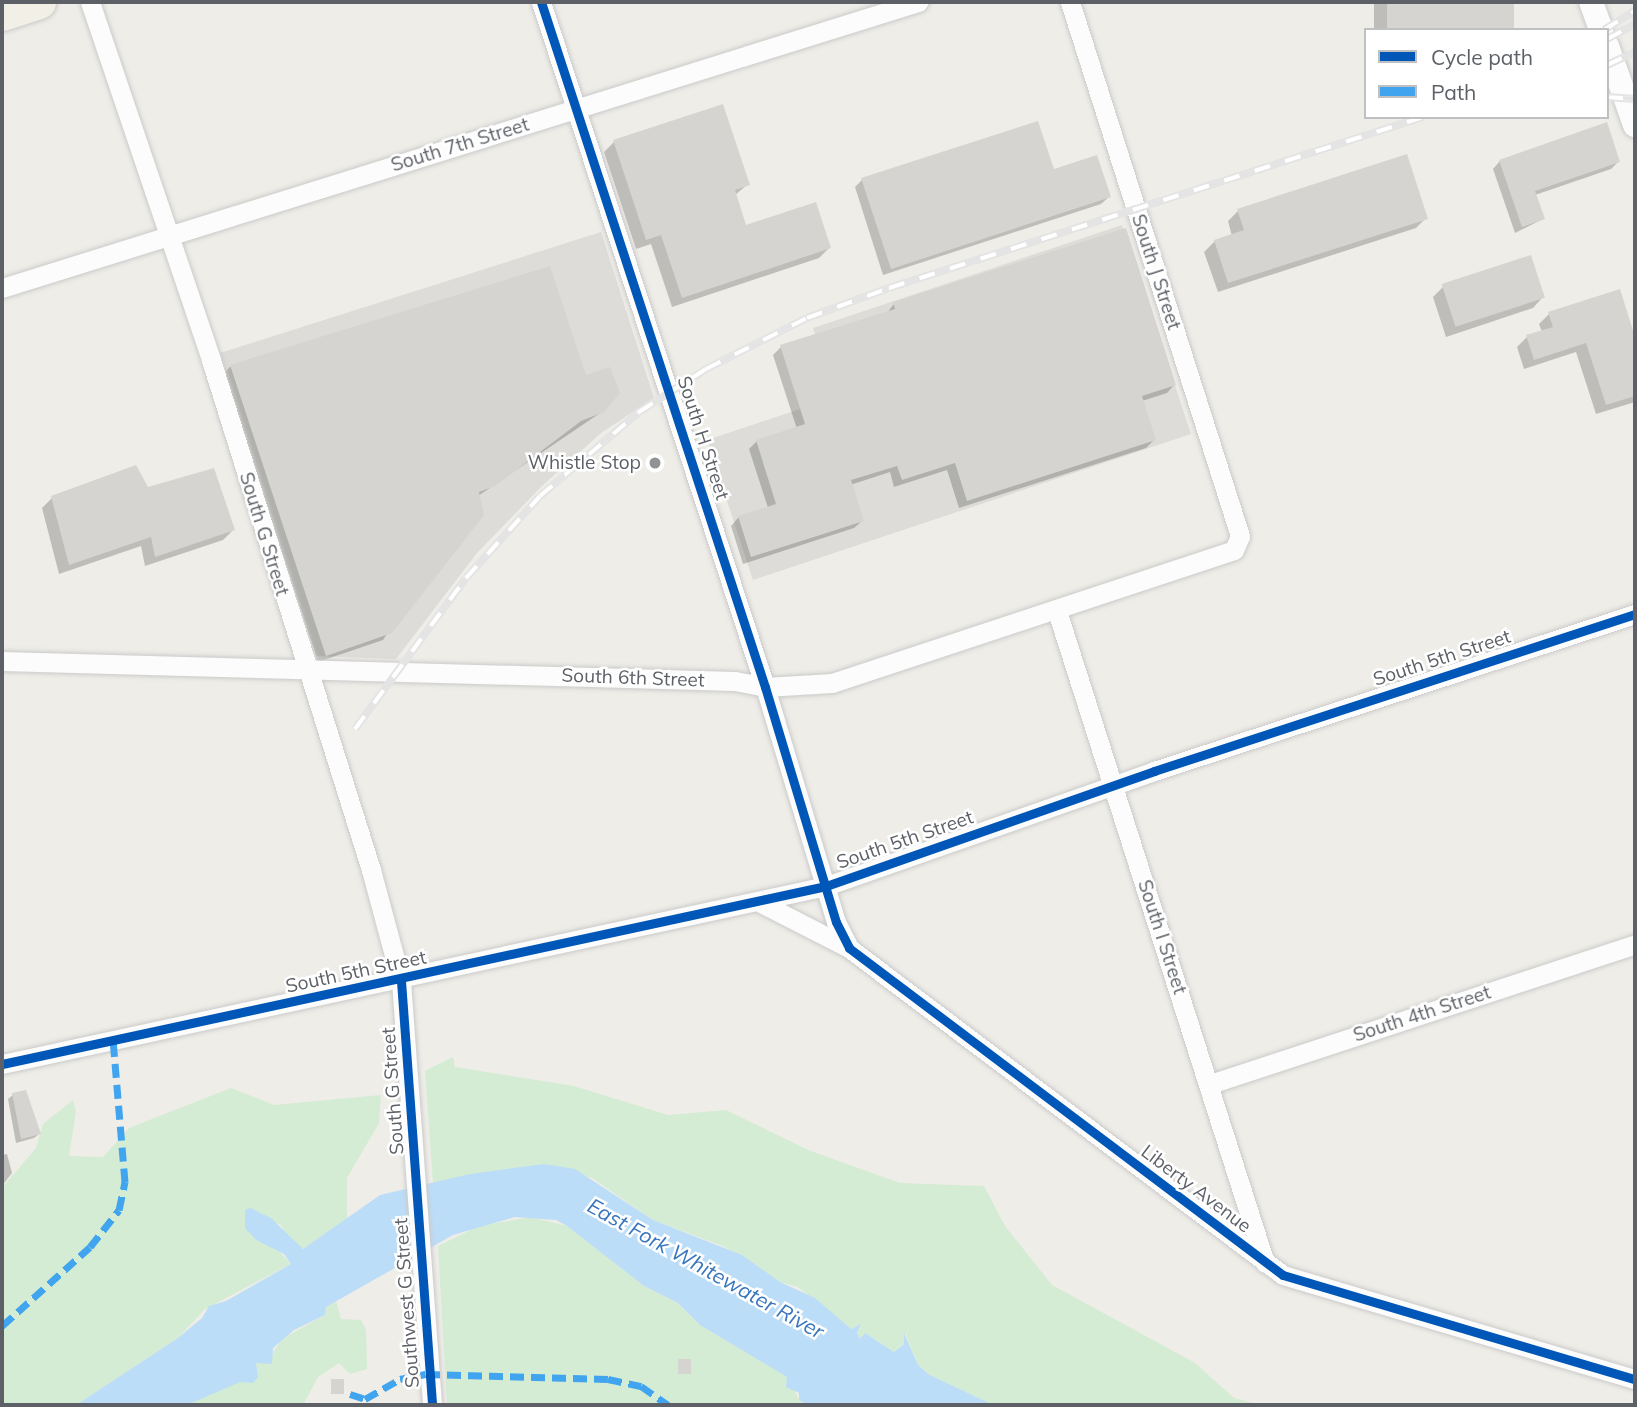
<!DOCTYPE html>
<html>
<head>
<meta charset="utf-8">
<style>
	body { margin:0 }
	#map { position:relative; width:1637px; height:1407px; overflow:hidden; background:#eeede8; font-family:Mulish,sans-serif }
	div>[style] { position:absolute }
	.industrial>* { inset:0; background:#dddcd8 }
	.green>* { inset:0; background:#d4ecd3 }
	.water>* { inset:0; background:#bcddf8 }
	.shadow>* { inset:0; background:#0003; transform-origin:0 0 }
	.building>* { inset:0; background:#d5d4d1; transform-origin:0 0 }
	.roads { filter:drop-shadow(0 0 2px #cacac9) drop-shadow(0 0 2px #cacac9) }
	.minor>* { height:19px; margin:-9.5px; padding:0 9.5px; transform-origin:9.5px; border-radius:9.5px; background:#fcfcfc }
	.tertiary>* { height:24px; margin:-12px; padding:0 12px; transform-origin:12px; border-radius:12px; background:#fcfcfc }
	.trunk>* { height:33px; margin:-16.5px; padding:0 16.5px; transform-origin:16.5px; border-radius:16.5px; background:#f2f0e6 }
	.rail>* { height:8px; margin-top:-4px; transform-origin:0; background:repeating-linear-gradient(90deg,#fff 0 16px,#e4e4e4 0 32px); box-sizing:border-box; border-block:2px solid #e4e4e4 }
	.quiet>* { height:7px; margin-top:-3.5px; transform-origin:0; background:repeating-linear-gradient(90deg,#40a5ee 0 14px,transparent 0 21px) }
	.cycleway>* { height:9px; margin:-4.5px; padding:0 4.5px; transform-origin:4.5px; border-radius:4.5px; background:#0057b8 }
	.dots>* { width:19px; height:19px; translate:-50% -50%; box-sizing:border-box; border:4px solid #fff; border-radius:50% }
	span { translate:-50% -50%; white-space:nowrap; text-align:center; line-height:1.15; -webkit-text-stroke:5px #fff; paint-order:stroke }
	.street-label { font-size:19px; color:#5d6167 }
	.poi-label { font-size:19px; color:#5d6167 }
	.right { translate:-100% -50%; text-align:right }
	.water-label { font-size:21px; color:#3875bd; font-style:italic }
	.frame { position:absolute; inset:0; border:4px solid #5d6167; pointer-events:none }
	.legend { position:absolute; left:1364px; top:28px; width:245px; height:91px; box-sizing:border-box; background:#fff; border:2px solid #bec0c2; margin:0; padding:9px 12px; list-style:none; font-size:21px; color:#5d6167 }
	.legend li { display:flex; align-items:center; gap:14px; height:35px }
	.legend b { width:35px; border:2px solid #bec0c2 }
</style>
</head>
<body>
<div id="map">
	<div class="industrial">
		<div style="clip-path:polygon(1122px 225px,1191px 434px,753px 580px,707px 440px,836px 397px,813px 328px)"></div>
		<div style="clip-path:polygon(601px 232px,654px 398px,601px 433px,542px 486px,477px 553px,396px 659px,316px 656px,220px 353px)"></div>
	</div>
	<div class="green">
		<div style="clip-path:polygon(453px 1057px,455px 1067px,574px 1086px,668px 1115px,726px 1110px,808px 1150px,900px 1183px,984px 1186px,1005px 1226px,1052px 1285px,1195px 1363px,1234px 1398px,1260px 1405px,993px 1405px,928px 1374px,918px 1365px,905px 1333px,904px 1343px,894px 1352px,873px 1338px,860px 1339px,857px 1334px,861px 1324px,851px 1329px,798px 1287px,780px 1282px,725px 1247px,653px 1220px,592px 1178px,544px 1164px,433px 1183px,425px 1071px)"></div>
		<div style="clip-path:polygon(231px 1088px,274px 1105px,381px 1095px,379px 1123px,347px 1178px,347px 1220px,303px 1249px,290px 1241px,281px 1225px,256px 1214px,255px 1237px,272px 1244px,291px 1264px,205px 1309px,178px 1338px,76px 1405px,2px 1405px,2px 1188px,36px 1148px,43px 1124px,73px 1100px,76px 1111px,69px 1156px,103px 1157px,129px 1128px)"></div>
		<div style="clip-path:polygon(531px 1217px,567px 1226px,644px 1286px,678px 1303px,700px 1325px,788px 1377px,799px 1400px,807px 1405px,447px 1405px,438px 1246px,479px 1226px)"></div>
		<div style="clip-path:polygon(336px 1301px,341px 1319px,361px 1320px,366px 1330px,367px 1369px,350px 1374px,339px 1363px,318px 1377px,303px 1405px,187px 1405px,256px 1371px,256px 1363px,270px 1357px,282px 1339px,325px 1315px,326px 1307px)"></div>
	</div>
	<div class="water">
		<div style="clip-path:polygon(544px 1164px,575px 1169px,653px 1220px,742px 1255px,780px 1282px,815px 1298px,851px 1329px,861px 1324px,857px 1333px,860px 1339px,865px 1333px,894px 1352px,904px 1344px,904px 1333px,918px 1365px,928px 1374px,993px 1405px,807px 1405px,799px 1400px,799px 1393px,786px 1387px,787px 1377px,700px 1325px,678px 1303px,644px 1286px,567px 1226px,556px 1220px,515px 1217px,453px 1235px,326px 1307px,325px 1315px,294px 1330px,273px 1348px,272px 1364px,256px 1363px,258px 1377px,253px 1383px,240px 1382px,187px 1405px,76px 1405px,178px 1338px,202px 1318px,209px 1306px,226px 1301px,291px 1264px,284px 1254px,256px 1240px,245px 1228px,245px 1210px,250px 1208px,271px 1218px,303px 1249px,380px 1195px,470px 1174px)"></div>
	</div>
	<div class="shadow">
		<div style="left:1374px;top:2px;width:138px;height:29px"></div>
		<div style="clip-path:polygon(614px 142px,748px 184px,735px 195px,745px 227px,829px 248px,819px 258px,672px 307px,651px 244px,636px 249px,604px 152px)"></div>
		<div style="clip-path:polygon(1500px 161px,1618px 162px,1611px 169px,1535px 195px,1543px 219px,1515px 233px,1493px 169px)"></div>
		<div style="clip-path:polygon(1053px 172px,1109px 197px,1101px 204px,883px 275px,855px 187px,862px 180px)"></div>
		<div style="clip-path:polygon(1238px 211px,1426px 218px,1416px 228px,1218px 292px,1204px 252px,1215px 241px,1232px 236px,1228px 221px)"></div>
		<div style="clip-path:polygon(549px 268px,585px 377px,603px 411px,478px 496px,383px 640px,318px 662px,223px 374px,230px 367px)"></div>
		<div style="clip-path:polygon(1443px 287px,1543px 297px,1533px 308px,1446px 337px,1433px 297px)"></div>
		<div style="clip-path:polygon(894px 304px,1174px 385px,1167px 393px,1142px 401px,1154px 440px,1146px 448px,959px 508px,947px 470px,894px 487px,890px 472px,850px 485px,862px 521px,854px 528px,743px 564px,731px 526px,738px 518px,768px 508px,749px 449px,757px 441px,797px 429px,773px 355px,781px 347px,887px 313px)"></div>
		<div style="clip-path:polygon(1549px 314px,1635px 332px,1635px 402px,1596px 414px,1576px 352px,1524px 369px,1517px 347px,1527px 337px,1542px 332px,1539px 324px)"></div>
		<div style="clip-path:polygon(147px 489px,233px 530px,223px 540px,145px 566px,141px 546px,59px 574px,42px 508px,52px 498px)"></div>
		<div style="clip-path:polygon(13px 1095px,39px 1134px,34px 1138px,16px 1143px,8px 1099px)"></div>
		<div style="clip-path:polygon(7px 1154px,12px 1173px,2px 1186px,2px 1155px)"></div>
	</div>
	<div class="building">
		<div style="left:1387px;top:2px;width:127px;height:29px"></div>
		<div style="clip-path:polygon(723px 104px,750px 185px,735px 190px,746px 225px,816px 202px,831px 248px,682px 298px,661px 235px,646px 240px,613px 140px)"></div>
		<div style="clip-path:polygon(1038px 121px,1054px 169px,1097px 155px,1111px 197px,891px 269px,861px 178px)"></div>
		<div style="clip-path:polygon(1607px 122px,1620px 162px,1535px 191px,1545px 219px,1522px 227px,1499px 160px)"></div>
		<div style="clip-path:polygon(1407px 154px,1428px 219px,1228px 283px,1214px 240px,1244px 230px,1237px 209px)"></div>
		<div style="clip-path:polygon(1126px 228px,1176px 385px,1142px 396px,1156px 440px,967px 501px,955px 463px,902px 480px,897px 466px,851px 480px,864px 521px,751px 557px,738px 516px,776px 504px,756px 440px,805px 424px,780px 345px,895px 309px,893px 302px)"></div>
		<div style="left:1531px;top:255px;width:45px;height:94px;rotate:72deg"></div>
		<div style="clip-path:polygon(550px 266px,586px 375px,610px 367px,620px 393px,604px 412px,581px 421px,495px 486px,479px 492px,484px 515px,392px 633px,326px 656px,230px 365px)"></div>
		<div style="clip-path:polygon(1620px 289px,1635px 337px,1635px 396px,1606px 405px,1586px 343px,1534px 360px,1526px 335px,1553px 327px,1548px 312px)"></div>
		<div style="clip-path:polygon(136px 465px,148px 487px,214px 468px,235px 530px,155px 557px,151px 537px,69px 565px,51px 496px)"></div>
		<div style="clip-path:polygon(26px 1090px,41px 1134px,21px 1139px,12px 1093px)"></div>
		<div style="left:678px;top:1359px;width:13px;height:15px"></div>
		<div style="left:331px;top:1379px;width:13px;height:15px"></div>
	</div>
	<div class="roads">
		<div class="minor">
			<div style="left:90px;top:2px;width:378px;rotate:71.3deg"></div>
			<div style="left:211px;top:360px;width:535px;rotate:72.58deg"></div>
			<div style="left:371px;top:870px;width:115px;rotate:74.9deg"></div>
			<div style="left:401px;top:981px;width:425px;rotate:85.8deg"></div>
			<div style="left:541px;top:2px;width:721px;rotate:71.89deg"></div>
			<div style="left:765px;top:687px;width:245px;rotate:73.2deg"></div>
			<div style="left:836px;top:922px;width:29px;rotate:63deg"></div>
			<div style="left:849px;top:948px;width:543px;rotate:37deg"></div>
			<div style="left:1283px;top:1275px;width:367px;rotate:16.5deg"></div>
			<div style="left:2px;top:288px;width:960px;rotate:-17.34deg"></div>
			<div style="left:1057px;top:611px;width:684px;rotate:72.31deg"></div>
			<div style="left:2px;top:661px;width:733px;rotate:1.56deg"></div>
			<div style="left:735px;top:681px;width:31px;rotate:11deg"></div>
			<div style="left:765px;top:687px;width:67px;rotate:-3.4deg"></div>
			<div style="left:832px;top:683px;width:423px;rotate:-18.3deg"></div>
			<div style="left:1234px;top:550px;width:15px;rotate:-67deg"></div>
			<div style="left:1240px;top:536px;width:560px;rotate:-107.66deg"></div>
			<div style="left:761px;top:903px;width:99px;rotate:27.1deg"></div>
			<div style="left:2px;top:1064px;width:843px;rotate:-12.19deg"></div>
			<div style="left:826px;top:886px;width:348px;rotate:-19.3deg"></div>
			<div style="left:1154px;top:771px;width:506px;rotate:-18.08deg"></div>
			<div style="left:1210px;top:1084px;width:447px;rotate:-18.2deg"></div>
		</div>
		<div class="tertiary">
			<div style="left:1591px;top:2px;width:30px;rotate:70deg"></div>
			<div style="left:1607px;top:46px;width:84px;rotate:70.5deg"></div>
		</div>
		<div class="trunk">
			<div style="left:2px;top:14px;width:39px;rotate:-18deg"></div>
		</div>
	</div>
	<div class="rail">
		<div style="left:1604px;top:30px;width:36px;rotate:-32deg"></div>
		<div style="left:1607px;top:39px;width:32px;rotate:-28deg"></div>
		<div style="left:1607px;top:65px;width:31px;rotate:-25deg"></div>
		<div style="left:1607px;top:97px;width:28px;rotate:4deg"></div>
		<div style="left:355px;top:729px;width:187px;rotate:-53.7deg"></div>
		<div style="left:466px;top:578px;width:110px;rotate:-47.9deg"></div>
		<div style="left:540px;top:496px;width:130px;rotate:-40.3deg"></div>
		<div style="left:639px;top:412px;width:80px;rotate:-32.7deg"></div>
		<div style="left:706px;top:369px;width:113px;rotate:-26.8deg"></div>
		<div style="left:807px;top:318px;width:87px;rotate:-20.1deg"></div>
		<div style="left:889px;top:288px;width:561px;rotate:-17.76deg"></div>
	</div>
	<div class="quiet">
		<div style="left:2px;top:1326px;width:118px;rotate:-41.9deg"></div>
		<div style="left:90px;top:1247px;width:47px;rotate:-51.9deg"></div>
		<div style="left:119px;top:1210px;width:29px;rotate:-78deg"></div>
		<div style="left:125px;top:1182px;width:144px;rotate:-94.8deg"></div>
		<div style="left:350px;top:1394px;width:16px;rotate:18deg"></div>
		<div style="left:365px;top:1399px;width:40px;rotate:-29.7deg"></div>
		<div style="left:400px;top:1379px;width:26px;rotate:-11deg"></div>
		<div style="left:426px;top:1374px;width:182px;rotate:1.6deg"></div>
		<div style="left:608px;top:1379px;width:34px;rotate:12deg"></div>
		<div style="left:641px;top:1386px;width:33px;rotate:35deg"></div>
	</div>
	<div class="cycleway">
		<div style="left:541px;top:2px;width:721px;rotate:71.89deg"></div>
		<div style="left:765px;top:687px;width:245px;rotate:73.2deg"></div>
		<div style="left:836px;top:922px;width:29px;rotate:63deg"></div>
		<div style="left:849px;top:948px;width:543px;rotate:37deg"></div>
		<div style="left:1283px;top:1275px;width:367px;rotate:16.5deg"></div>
		<div style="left:401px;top:981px;width:425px;rotate:85.8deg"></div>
		<div style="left:2px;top:1064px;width:843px;rotate:-12.19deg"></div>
		<div style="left:826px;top:886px;width:348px;rotate:-19.3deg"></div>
		<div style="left:1154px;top:771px;width:506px;rotate:-18.08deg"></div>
	</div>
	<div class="dots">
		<div style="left:655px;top:463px;background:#909294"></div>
	</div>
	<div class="street-label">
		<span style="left:460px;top:145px;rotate:-17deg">South 7th Street</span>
		<span style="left:1156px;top:272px;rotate:72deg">South J Street</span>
		<span style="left:703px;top:438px;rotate:72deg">South H Street</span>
		<span style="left:264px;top:534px;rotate:73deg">South G Street</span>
		<span style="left:1442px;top:658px;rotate:-18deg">South 5th Street</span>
		<span style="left:633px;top:678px;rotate:2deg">South 6th Street</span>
		<span style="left:905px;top:840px;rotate:-19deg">South 5th Street</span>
		<span style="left:1162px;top:937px;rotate:72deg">South I Street</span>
		<span style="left:356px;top:972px;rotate:-12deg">South 5th Street</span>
		<span style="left:1422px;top:1014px;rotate:-18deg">South 4th Street</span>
		<span style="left:393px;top:1091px;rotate:-94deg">South G Street</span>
		<span style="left:1196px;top:1189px;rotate:37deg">Liberty Avenue</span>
		<span style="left:407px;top:1303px;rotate:-94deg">Southwest G Street</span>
	</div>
	<div class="poi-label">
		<span class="right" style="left:641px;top:463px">Whistle Stop</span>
	</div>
	<div class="water-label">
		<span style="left:706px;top:1268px;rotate:29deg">East Fork Whitewater River</span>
	</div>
	<div class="frame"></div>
	<ul class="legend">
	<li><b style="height:9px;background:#0057b8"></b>Cycle path</li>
	<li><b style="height:9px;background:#40a5ee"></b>Path</li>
	</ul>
</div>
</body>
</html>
